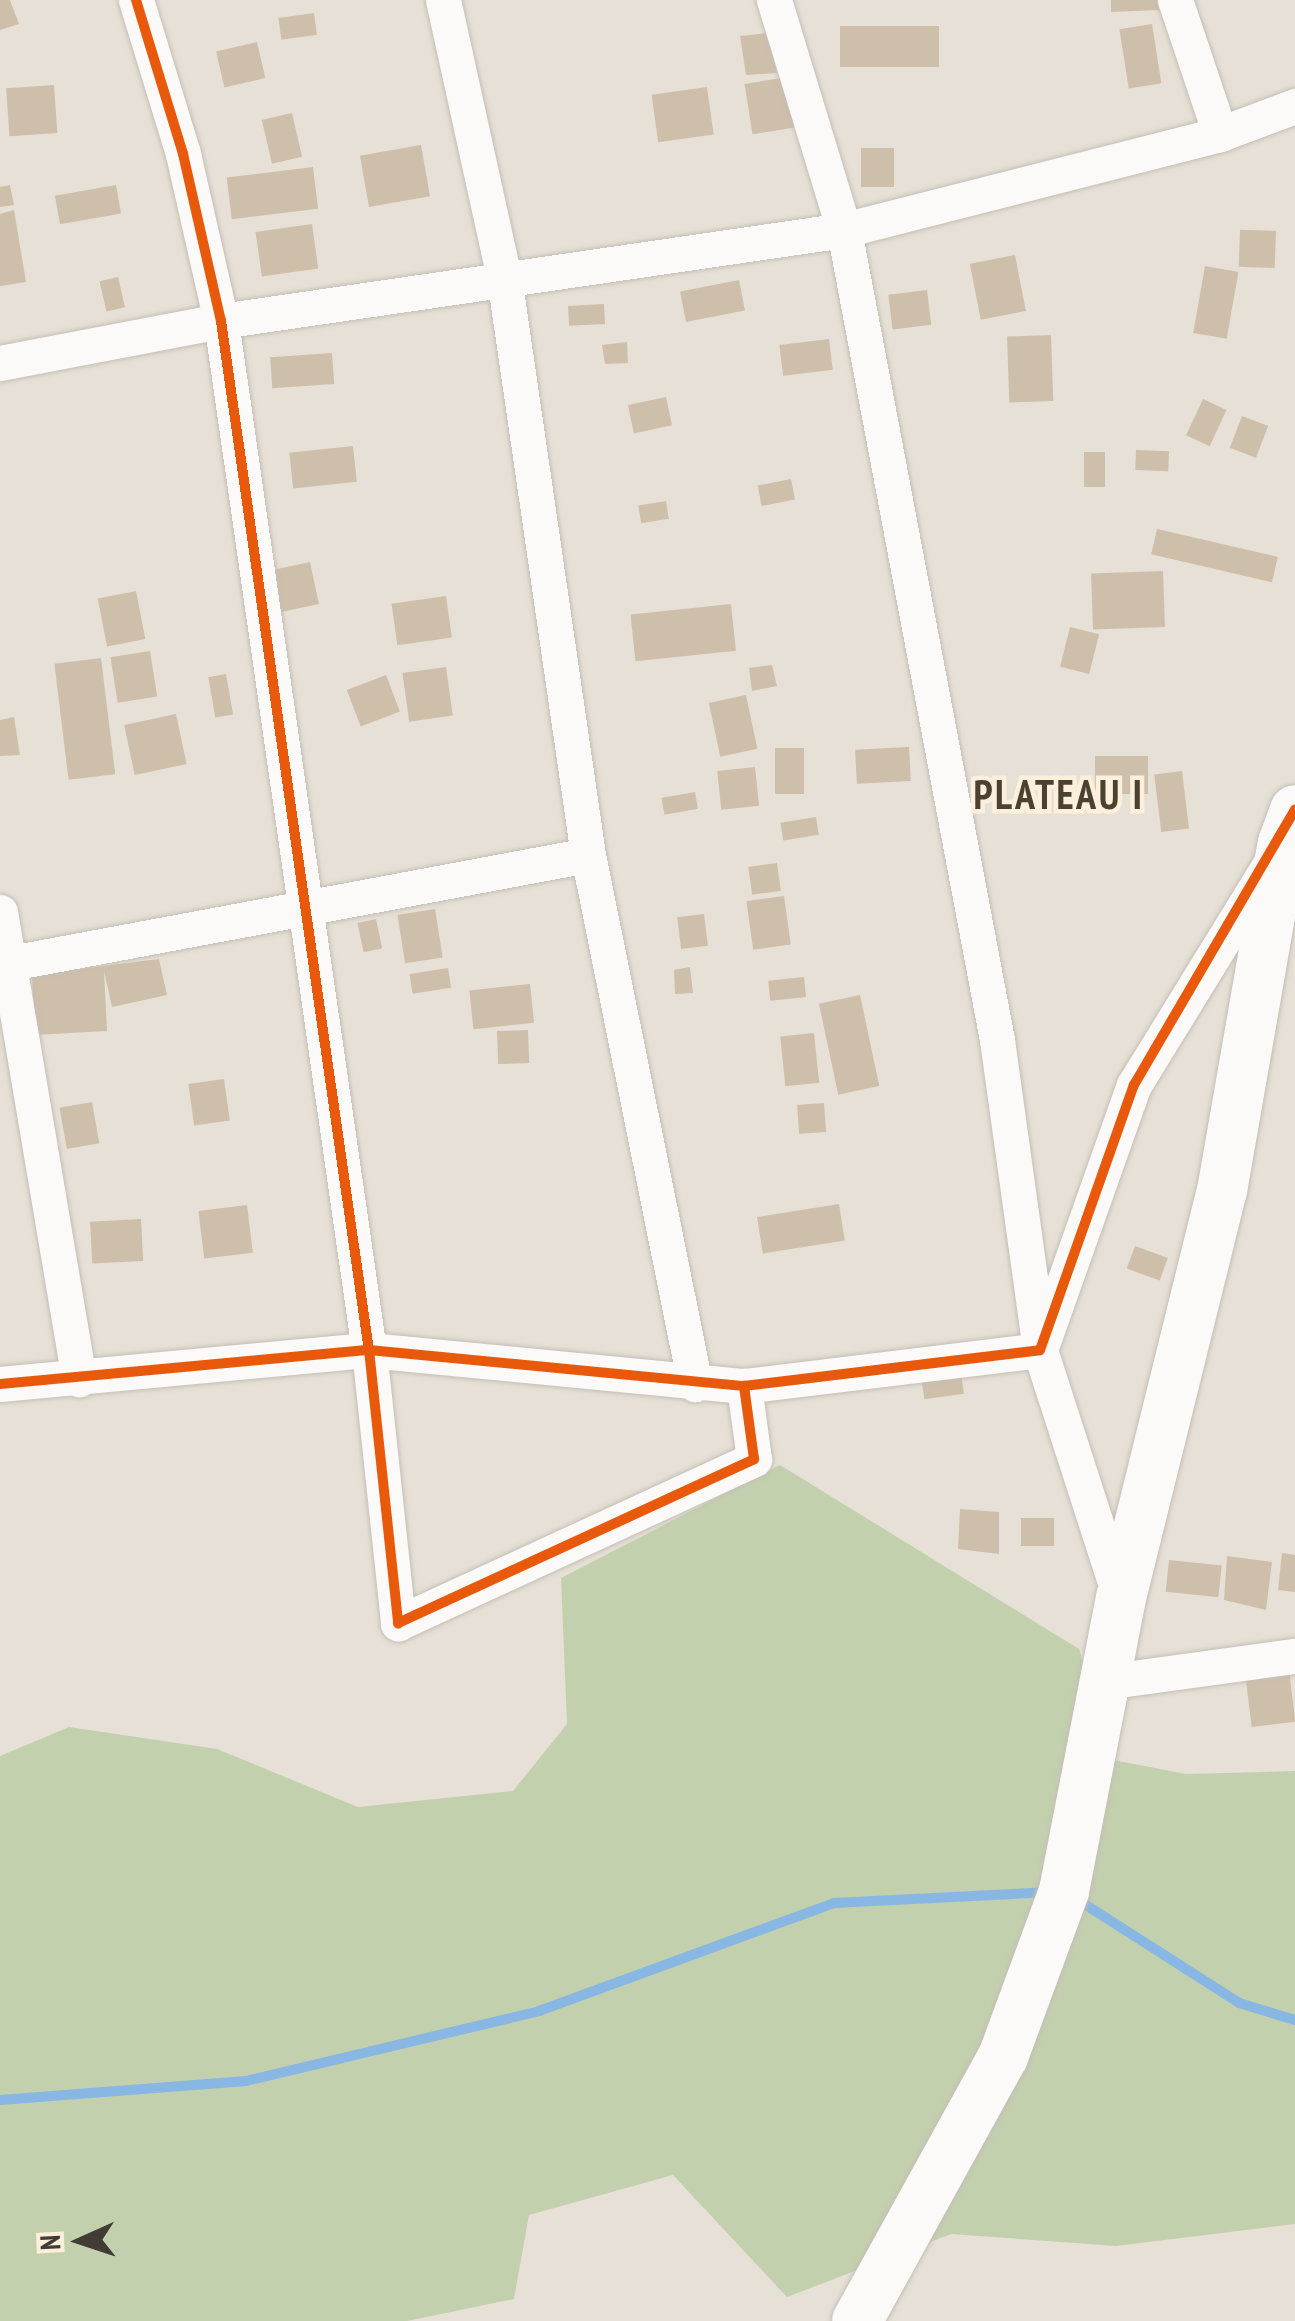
<!DOCTYPE html>
<html>
<head>
<meta charset="utf-8">
<style>
	body { margin:0 }
	#map { position:relative; width:1295px; height:2321px; overflow:hidden; background:#e7e0d6; font-family:"PT Sans Narrow",sans-serif }
	div>[style] { position:absolute }
	.green>* { inset:0; background:#c3d0ae }
	.stream>* { height:10px; margin:-5px; padding:0 5px; transform-origin:5px; border-radius:5px; background:#88b7e3 }
	.building>* { inset:0; background:#cebfaa; transform-origin:0 0 }
	.roads { filter:drop-shadow(0 0 2px #c4beb6) drop-shadow(0 0 2px #c4beb6) }
	.street>* { height:35px; margin:-17.5px; padding:0 17.5px; transform-origin:17.5px; border-radius:17.5px; background:#fbfaf9 }
	.secondary>* { height:50px; margin:-25px; padding:0 25px; transform-origin:25px; border-radius:25px; background:#fbfaf9 }
	.cycleway>* { height:10px; margin:-5px; padding:0 5px; transform-origin:5px; border-radius:5px; background:#e8590c }
	span { translate:-50% -50%; white-space:nowrap; text-align:center; line-height:1.15; -webkit-text-stroke:9px #fcefdb; paint-order:stroke }
	.district-label { font-size:40px; color:#4b4131; font-weight:700; letter-spacing:2.5px }
	.north { position:absolute; left:30px; top:2191px; width:100px; height:100px; -webkit-text-stroke:8px #fcefdb; paint-order:stroke; rotate:267deg; font-size:28px; font-weight:700; line-height:40px; text-align:center; color:#413c34 }
	.north::after { content:''; display:block; margin:auto; width:35px; height:45px; background:#413c34; clip-path:polygon(50% 0,100% 100%,50% 72%,0 100%) }
</style>
</head>
<body>
<div id="map">
	<div class="green">
		<div style="clip-path:polygon(780px 1465px,1079px 1649px,1113px 1760px,1186px 1774px,1295px 1771px,1295px 2224px,1116px 2246px,951px 2234px,787px 2297px,673px 2175px,529px 2215px,514px 2299px,407px 2321px,0 2321px,0 1756px,69px 1727px,217px 1749px,358px 1807px,513px 1791px,567px 1724px,561px 1578px)"></div>
	</div>
	<div class="stream">
		<div style="left:1075px;top:1898px;width:195px;rotate:32.6deg"></div>
		<div style="left:1239px;top:2003px;width:59px;rotate:16.9deg"></div>
		<div style="left:0;top:2100px;width:247px;rotate:-4.4deg"></div>
		<div style="left:246px;top:2081px;width:301px;rotate:-13.4deg"></div>
		<div style="left:539px;top:2011px;width:314px;rotate:-20.1deg"></div>
		<div style="left:834px;top:1903px;width:217px;rotate:-2.9deg"></div>
	</div>
	<div class="building">
		<div style="clip-path:polygon(0 0,10px 0,19px 24px,0 30px)"></div>
		<div style="clip-path:polygon(1111px 0,1158px 0,1159px 10px,1111px 12px)"></div>
		<div style="left:314px;top:13px;width:22px;height:36px;rotate:82deg"></div>
		<div style="left:1152px;top:24px;width:60px;height:33px;rotate:81deg"></div>
		<div style="left:939px;top:26px;width:41px;height:99px;rotate:90deg"></div>
		<div style="clip-path:polygon(768px 33px,777px 73px,746px 75px,740px 36px)"></div>
		<div style="left:257px;top:42px;width:37px;height:42px;rotate:77deg"></div>
		<div style="left:788px;top:77px;width:51px;height:44px;rotate:81deg"></div>
		<div style="left:54px;top:85px;width:48px;height:48px;rotate:86deg"></div>
		<div style="left:707px;top:87px;width:48px;height:56px;rotate:82deg"></div>
		<div style="left:292px;top:113px;width:45px;height:31px;rotate:77deg"></div>
		<div style="left:421px;top:145px;width:52px;height:62px;rotate:80deg"></div>
		<div style="left:894px;top:148px;width:39px;height:33px;rotate:90deg"></div>
		<div style="left:313px;top:167px;width:42px;height:87px;rotate:83deg"></div>
		<div style="clip-path:polygon(10px 185px,14px 205px,0 207px,0 187px)"></div>
		<div style="left:116px;top:185px;width:29px;height:62px;rotate:80deg"></div>
		<div style="clip-path:polygon(14px 210px,26px 282px,0 286px,0 214px)"></div>
		<div style="left:312px;top:224px;width:45px;height:57px;rotate:82deg"></div>
		<div style="left:1276px;top:231px;width:37px;height:36px;rotate:92deg"></div>
		<div style="left:1015px;top:255px;width:57px;height:46px;rotate:79deg"></div>
		<div style="left:1205px;top:266px;width:34px;height:68px;rotate:10deg"></div>
		<div style="left:118px;top:277px;width:31px;height:19px;rotate:77deg"></div>
		<div style="left:739px;top:280px;width:31px;height:60px;rotate:79deg"></div>
		<div style="left:927px;top:290px;width:35px;height:39px;rotate:83deg"></div>
		<div style="left:604px;top:304px;width:20px;height:36px;rotate:87deg"></div>
		<div style="left:1051px;top:335px;width:66px;height:44px;rotate:88deg"></div>
		<div style="left:829px;top:339px;width:31px;height:50px;rotate:83deg"></div>
		<div style="clip-path:polygon(627px 342px,628px 363px,605px 364px,602px 345px)"></div>
		<div style="left:332px;top:353px;width:31px;height:62px;rotate:86deg"></div>
		<div style="left:666px;top:397px;width:29px;height:39px;rotate:78deg"></div>
		<div style="left:1203px;top:399px;width:26px;height:40px;rotate:25deg"></div>
		<div style="left:1242px;top:416px;width:28px;height:34px;rotate:21deg"></div>
		<div style="left:353px;top:446px;width:36px;height:64px;rotate:84deg"></div>
		<div style="left:1136px;top:450px;width:33px;height:20px;rotate:2deg"></div>
		<div style="left:1084px;top:452px;width:21px;height:35px"></div>
		<div style="left:791px;top:479px;width:21px;height:34px;rotate:79deg"></div>
		<div style="left:666px;top:501px;width:18px;height:28px;rotate:81deg"></div>
		<div style="left:1157px;top:529px;width:124px;height:26px;rotate:13deg"></div>
		<div style="left:310px;top:562px;width:43px;height:42px;rotate:78deg"></div>
		<div style="left:1163px;top:571px;width:56px;height:72px;rotate:88deg"></div>
		<div style="left:136px;top:591px;width:49px;height:39px;rotate:79deg"></div>
		<div style="left:446px;top:596px;width:42px;height:55px;rotate:82deg"></div>
		<div style="left:731px;top:604px;width:47px;height:101px;rotate:84deg"></div>
		<div style="left:1070px;top:627px;width:30px;height:41px;rotate:14deg"></div>
		<div style="left:150px;top:651px;width:46px;height:40px;rotate:81deg"></div>
		<div style="left:101px;top:658px;width:117px;height:47px;rotate:83deg"></div>
		<div style="clip-path:polygon(772px 665px,777px 686px,752px 691px,749px 668px)"></div>
		<div style="left:446px;top:667px;width:49px;height:44px;rotate:82deg"></div>
		<div style="left:226px;top:674px;width:41px;height:18px;rotate:80deg"></div>
		<div style="left:386px;top:675px;width:39px;height:42px;rotate:69deg"></div>
		<div style="left:746px;top:695px;width:55px;height:38px;rotate:78deg"></div>
		<div style="left:176px;top:714px;width:51px;height:53px;rotate:78deg"></div>
		<div style="clip-path:polygon(14px 717px,20px 755px,0 756px,0 720px)"></div>
		<div style="left:909px;top:747px;width:34px;height:54px;rotate:87deg"></div>
		<div style="left:775px;top:748px;width:29px;height:46px"></div>
		<div style="left:1095px;top:756px;width:53px;height:38px"></div>
		<div style="left:755px;top:767px;width:39px;height:38px;rotate:84deg"></div>
		<div style="left:1182px;top:771px;width:58px;height:28px;rotate:83deg"></div>
		<div style="left:695px;top:792px;width:17px;height:34px;rotate:80deg"></div>
		<div style="left:816px;top:817px;width:18px;height:36px;rotate:81deg"></div>
		<div style="left:777px;top:863px;width:28px;height:29px;rotate:82deg"></div>
		<div style="left:784px;top:896px;width:49px;height:38px;rotate:82deg"></div>
		<div style="left:435px;top:909px;width:49px;height:38px;rotate:81deg"></div>
		<div style="left:704px;top:914px;width:32px;height:27px;rotate:83deg"></div>
		<div style="left:376px;top:919px;width:30px;height:19px;rotate:78deg"></div>
		<div style="clip-path:polygon(159px 959px,167px 995px,112px 1007px,104px 971px,107px 1031px,35px 1035px,32px 975px)"></div>
		<div style="clip-path:polygon(690px 967px,693px 993px,675px 994px,674px 970px)"></div>
		<div style="left:448px;top:968px;width:20px;height:39px;rotate:81deg"></div>
		<div style="left:804px;top:977px;width:20px;height:36px;rotate:84deg"></div>
		<div style="left:530px;top:984px;width:39px;height:61px;rotate:84deg"></div>
		<div style="left:860px;top:995px;width:93px;height:42px;rotate:78deg"></div>
		<div style="left:528px;top:1030px;width:33px;height:31px;rotate:88deg"></div>
		<div style="left:814px;top:1033px;width:50px;height:34px;rotate:84deg"></div>
		<div style="left:224px;top:1079px;width:42px;height:36px;rotate:82deg"></div>
		<div style="left:92px;top:1102px;width:42px;height:33px;rotate:80deg"></div>
		<div style="left:824px;top:1103px;width:29px;height:27px;rotate:86deg"></div>
		<div style="left:839px;top:1204px;width:37px;height:83px;rotate:81deg"></div>
		<div style="left:247px;top:1205px;width:48px;height:49px;rotate:83deg"></div>
		<div style="left:141px;top:1219px;width:42px;height:51px;rotate:87deg"></div>
		<div style="left:1135px;top:1246px;width:35px;height:24px;rotate:20deg"></div>
		<div style="left:961px;top:1373px;width:21px;height:40px;rotate:82deg"></div>
		<div style="clip-path:polygon(960px 1509px,999px 1512px,999px 1554px,958px 1549px)"></div>
		<div style="left:1054px;top:1518px;width:28px;height:33px;rotate:90deg"></div>
		<div style="clip-path:polygon(1282px 1553px,1295px 1555px,1295px 1592px,1278px 1590px)"></div>
		<div style="clip-path:polygon(1227px 1556px,1272px 1562px,1266px 1610px,1224px 1600px)"></div>
		<div style="left:1169px;top:1560px;width:53px;height:32px;rotate:6deg"></div>
		<div style="left:1289px;top:1670px;width:52px;height:44px;rotate:83deg"></div>
	</div>
	<div class="roads">
		<div class="street">
			<div style="left:136px;top:0;width:161px;rotate:73deg"></div>
			<div style="left:183px;top:154px;width:171px;rotate:77.2deg"></div>
			<div style="left:221px;top:321px;width:1040px;rotate:81.82deg"></div>
			<div style="left:369px;top:1350px;width:275px;rotate:83.9deg"></div>
			<div style="left:398px;top:1623px;width:392px;rotate:-24.7deg"></div>
			<div style="left:754px;top:1459px;width:74px;rotate:-97.8deg"></div>
			<div style="left:443px;top:0;width:284px;rotate:77.6deg"></div>
			<div style="left:504px;top:277px;width:584px;rotate:81.73deg"></div>
			<div style="left:588px;top:855px;width:540px;rotate:78.57deg"></div>
			<div style="left:774px;top:0;width:240px;rotate:73.1deg"></div>
			<div style="left:844px;top:230px;width:824px;rotate:79.3deg"></div>
			<div style="left:997px;top:1040px;width:313px;rotate:82.1deg"></div>
			<div style="left:1040px;top:1350px;width:260px;rotate:72.1deg"></div>
			<div style="left:1175px;top:0;width:141px;rotate:71.4deg"></div>
			<div style="left:0;top:363px;width:225px;rotate:-10.8deg"></div>
			<div style="left:221px;top:321px;width:630px;rotate:-8.31deg"></div>
			<div style="left:844px;top:230px;width:388px;rotate:-14.3deg"></div>
			<div style="left:1220px;top:134px;width:80px;rotate:-20.5deg"></div>
			<div style="left:0;top:912px;width:474px;rotate:80.4deg"></div>
			<div style="left:0;top:965px;width:598px;rotate:-10.6deg"></div>
			<div style="left:0;top:1384px;width:371px;rotate:-5.3deg"></div>
			<div style="left:369px;top:1350px;width:377px;rotate:5.5deg"></div>
			<div style="left:744px;top:1386px;width:298px;rotate:-6.9deg"></div>
			<div style="left:1040px;top:1350px;width:281px;rotate:-70.5deg"></div>
			<div style="left:1134px;top:1085px;width:263px;rotate:-58.4deg"></div>
			<div style="left:1104px;top:1682px;width:193px;rotate:-7.8deg"></div>
		</div>
		<div class="secondary">
			<div style="left:857px;top:2321px;width:302px;rotate:-61.1deg"></div>
			<div style="left:1003px;top:2057px;width:177px;rotate:-69.8deg"></div>
			<div style="left:1064px;top:1891px;width:298px;rotate:-79deg"></div>
			<div style="left:1121px;top:1598px;width:419px;rotate:-76.1deg"></div>
			<div style="left:1222px;top:1191px;width:353px;rotate:-80.1deg"></div>
			<div style="left:1283px;top:843px;width:35px;rotate:-70deg"></div>
		</div>
	</div>
	<div class="cycleway">
		<div style="left:136px;top:0;width:161px;rotate:73deg"></div>
		<div style="left:183px;top:154px;width:171px;rotate:77.2deg"></div>
		<div style="left:221px;top:321px;width:1040px;rotate:81.82deg"></div>
		<div style="left:369px;top:1350px;width:275px;rotate:83.9deg"></div>
		<div style="left:398px;top:1623px;width:392px;rotate:-24.7deg"></div>
		<div style="left:754px;top:1459px;width:74px;rotate:-97.8deg"></div>
		<div style="left:0;top:1384px;width:371px;rotate:-5.3deg"></div>
		<div style="left:369px;top:1350px;width:377px;rotate:5.5deg"></div>
		<div style="left:744px;top:1386px;width:298px;rotate:-6.9deg"></div>
		<div style="left:1040px;top:1350px;width:281px;rotate:-70.5deg"></div>
		<div style="left:1134px;top:1085px;width:319px;rotate:-59.7deg"></div>
	</div>
	<div class="district-label">
		<span style="left:1059px;top:794px">PLATEAU I</span>
	</div>
	<div class="north">N</div>
</div>
</body>
</html>
